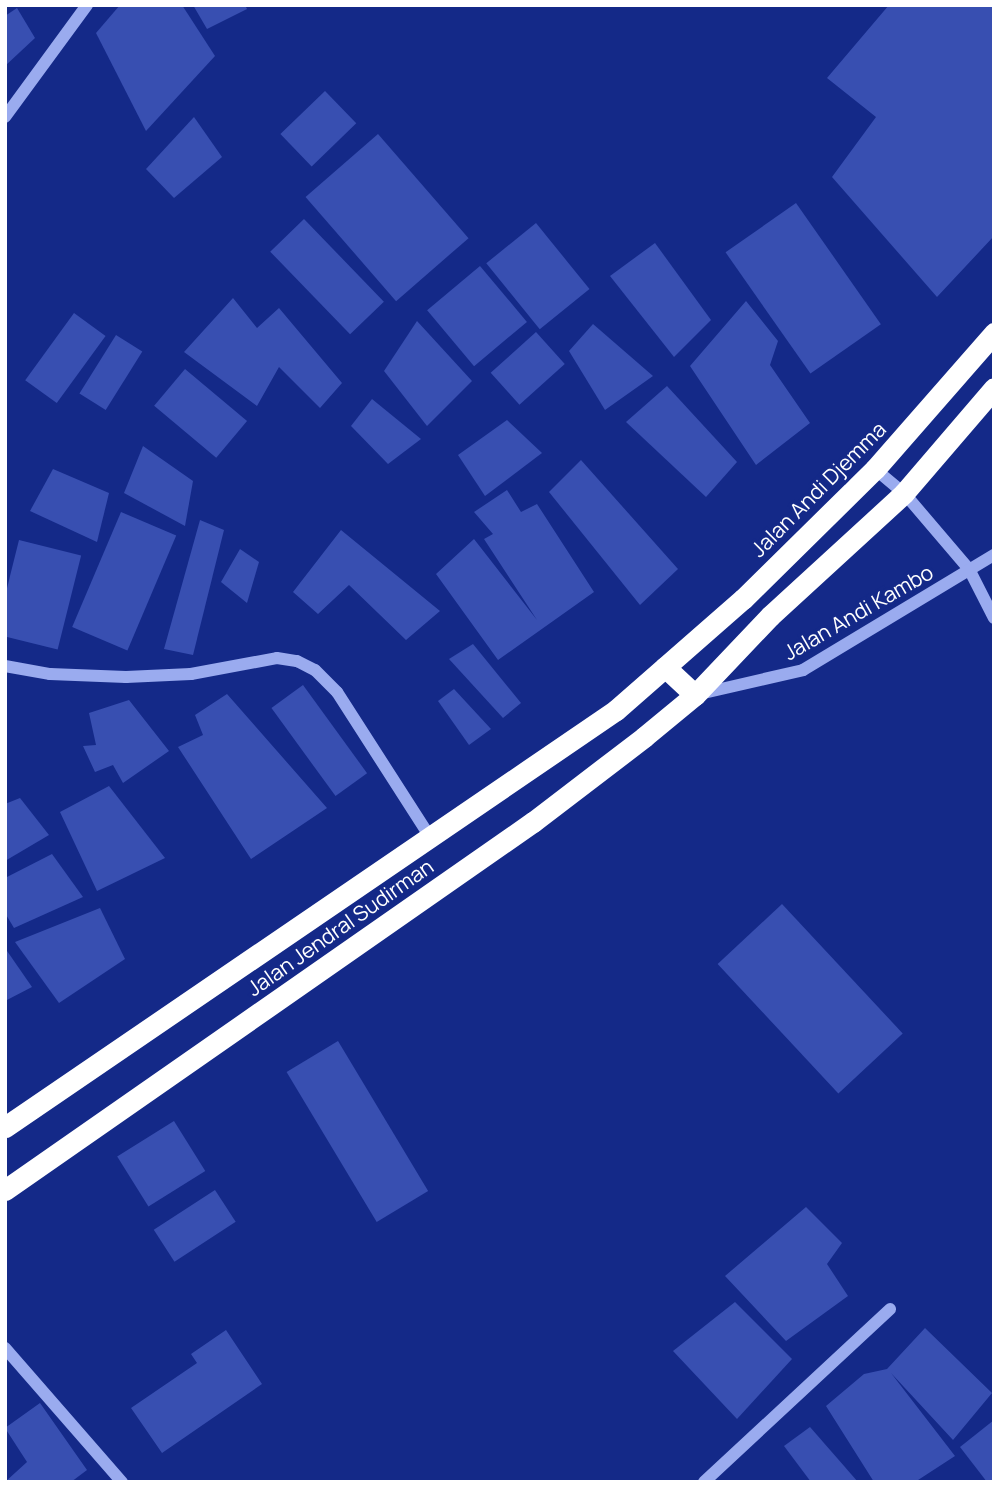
<!DOCTYPE html>
<html>
<head>
<meta charset="utf-8">
<style>
	body { margin:0 }
	#map { position:relative; width:999px; height:1487px; overflow:hidden; background:#142988; font-family:Manrope,sans-serif }
	div>[style] { position:absolute }
	.building>* { inset:0; background:#384fb1; transform-origin:0 0 }
	.minor>* { height:12px; margin:-6px; padding:0 6px; transform-origin:6px; border-radius:6px; background:#9aabef }
	.highway>* { height:21px; margin:-10.5px; padding:0 10.5px; transform-origin:10.5px; border-radius:10.5px; background:#fff }
	span { translate:-50% -50%; white-space:nowrap; text-align:center; line-height:1.15; -webkit-text-stroke:6px #142988; paint-order:stroke }
	.street-label { font-size:21px; color:#fff }
	.frame { position:absolute; inset:0; border:7px solid #fff; pointer-events:none }
</style>
</head>
<body>
<div id="map">
	<div class="building">
		<div style="clip-path:polygon(120px 5px,182px 5px,215px 56px,146px 131px,96px 33px)"></div>
		<div style="clip-path:polygon(193px 5px,245px 5px,247px 9px,207px 29px)"></div>
		<div style="clip-path:polygon(889px 5px,994px 5px,994px 236px,937px 297px,832px 177px,876px 117px,827px 78px)"></div>
		<div style="clip-path:polygon(17px 8px,35px 38px,5px 66px,5px 16px)"></div>
		<div style="left:325px;top:91px;width:45px;height:62px;rotate:46deg"></div>
		<div style="clip-path:polygon(194px 117px,222px 157px,174px 198px,146px 169px)"></div>
		<div style="left:378px;top:134px;width:138px;height:96px;rotate:49deg"></div>
		<div style="left:796px;top:203px;width:148px;height:86px;rotate:55deg"></div>
		<div style="left:304px;top:219px;width:115px;height:47px;rotate:46deg"></div>
		<div style="left:536px;top:223px;width:85px;height:64px;rotate:51deg"></div>
		<div style="clip-path:polygon(655px 243px,711px 320px,674px 357px,610px 276px)"></div>
		<div style="left:480px;top:266px;width:73px;height:69px;rotate:50deg"></div>
		<div style="clip-path:polygon(233px 298px,257px 328px,279px 308px,342px 383px,320px 408px,279px 367px,257px 406px,184px 352px)"></div>
		<div style="clip-path:polygon(746px 301px,778px 341px,770px 365px,810px 423px,756px 465px,690px 366px)"></div>
		<div style="left:74px;top:313px;width:39px;height:83px;rotate:36deg"></div>
		<div style="clip-path:polygon(417px 321px,472px 381px,427px 426px,384px 371px)"></div>
		<div style="clip-path:polygon(593px 324px,653px 376px,605px 410px,569px 351px)"></div>
		<div style="left:536px;top:332px;width:43px;height:61px;rotate:48deg"></div>
		<div style="left:116px;top:335px;width:31px;height:69px;rotate:32deg"></div>
		<div style="left:185px;top:369px;width:81px;height:48px;rotate:40deg"></div>
		<div style="clip-path:polygon(667px 386px,737px 462px,706px 497px,626px 422px)"></div>
		<div style="clip-path:polygon(372px 399px,421px 439px,388px 464px,351px 426px)"></div>
		<div style="clip-path:polygon(507px 420px,542px 453px,485px 496px,458px 455px)"></div>
		<div style="clip-path:polygon(143px 446px,193px 481px,185px 526px,124px 493px)"></div>
		<div style="clip-path:polygon(581px 460px,678px 569px,640px 605px,549px 492px)"></div>
		<div style="clip-path:polygon(53px 469px,109px 493px,97px 542px,30px 511px)"></div>
		<div style="clip-path:polygon(507px 490px,521px 512px,537px 504px,594px 592px,498px 660px,436px 574px,474px 539px,537px 620px,484px 539px,493px 534px,474px 512px)"></div>
		<div style="left:121px;top:512px;width:60px;height:125px;rotate:23deg"></div>
		<div style="clip-path:polygon(200px 520px,224px 530px,193px 655px,164px 649px)"></div>
		<div style="clip-path:polygon(341px 530px,440px 611px,406px 640px,349px 585px,318px 614px,293px 592px)"></div>
		<div style="left:19px;top:540px;width:64px;height:97px;rotate:14deg"></div>
		<div style="clip-path:polygon(240px 549px,259px 562px,247px 603px,221px 582px)"></div>
		<div style="clip-path:polygon(473px 644px,521px 703px,503px 718px,449px 659px)"></div>
		<div style="left:303px;top:685px;width:109px;height:39px;rotate:54deg"></div>
		<div style="clip-path:polygon(454px 689px,491px 729px,469px 745px,438px 701px)"></div>
		<div style="clip-path:polygon(227px 694px,327px 808px,251px 859px,178px 747px,203px 735px,195px 715px)"></div>
		<div style="clip-path:polygon(129px 700px,169px 751px,123px 783px,113px 765px,95px 772px,83px 746px,96px 745px,89px 713px)"></div>
		<div style="clip-path:polygon(109px 786px,165px 858px,97px 891px,60px 812px)"></div>
		<div style="clip-path:polygon(20px 798px,49px 835px,5px 861px,5px 804px)"></div>
		<div style="clip-path:polygon(52px 854px,83px 897px,14px 928px,5px 913px,5px 878px)"></div>
		<div style="left:782px;top:904px;width:177px;height:88px;rotate:47deg"></div>
		<div style="clip-path:polygon(100px 908px,125px 959px,59px 1003px,15px 942px)"></div>
		<div style="clip-path:polygon(5px 948px,32px 987px,5px 1001px)"></div>
		<div style="left:338px;top:1041px;width:175px;height:60px;rotate:59deg"></div>
		<div style="left:174px;top:1121px;width:59px;height:67px;rotate:58deg"></div>
		<div style="left:215px;top:1190px;width:38px;height:73px;rotate:57deg"></div>
		<div style="clip-path:polygon(806px 1207px,842px 1243px,827px 1264px,848px 1296px,786px 1341px,725px 1276px)"></div>
		<div style="clip-path:polygon(735px 1302px,792px 1359px,737px 1419px,673px 1351px)"></div>
		<div style="clip-path:polygon(925px 1328px,992px 1393px,953px 1440px,891px 1373px,955px 1456px,915px 1482px,874px 1482px,826px 1406px,864px 1374px,887px 1369px)"></div>
		<div style="clip-path:polygon(226px 1330px,262px 1384px,162px 1453px,131px 1408px,197px 1363px,191px 1354px)"></div>
		<div style="clip-path:polygon(40px 1403px,87px 1470px,71px 1482px,5px 1482px,27px 1462px,5px 1428px)"></div>
		<div style="clip-path:polygon(994px 1420px,994px 1482px,987px 1482px,960px 1447px)"></div>
		<div style="clip-path:polygon(810px 1427px,858px 1482px,811px 1482px,784px 1446px)"></div>
	</div>
	<div class="minor">
		<div style="left:5px;top:117px;width:139px;rotate:-53.8deg"></div>
		<div style="left:875px;top:469px;width:38px;rotate:40deg"></div>
		<div style="left:904px;top:493px;width:100px;rotate:49.5deg"></div>
		<div style="left:969px;top:569px;width:55px;rotate:63deg"></div>
		<div style="left:5px;top:666px;width:46px;rotate:10.1deg"></div>
		<div style="left:50px;top:674px;width:76px;rotate:2.3deg"></div>
		<div style="left:126px;top:677px;width:65px;rotate:-2.6deg"></div>
		<div style="left:191px;top:674px;width:87px;rotate:-10.5deg"></div>
		<div style="left:277px;top:658px;width:20px;rotate:9deg"></div>
		<div style="left:297px;top:661px;width:20px;rotate:27deg"></div>
		<div style="left:315px;top:670px;width:31px;rotate:45deg"></div>
		<div style="left:337px;top:692px;width:169px;rotate:57.3deg"></div>
		<div style="left:695px;top:695px;width:111px;rotate:-13deg"></div>
		<div style="left:803px;top:670px;width:223px;rotate:-31.1deg"></div>
		<div style="left:5px;top:1348px;width:178px;rotate:48.9deg"></div>
		<div style="left:704px;top:1482px;width:254px;rotate:-42.9deg"></div>
	</div>
	<div class="highway">
		<div style="left:665px;top:667px;width:41px;rotate:43deg"></div>
		<div style="left:5px;top:1127px;width:740px;rotate:-34.31deg"></div>
		<div style="left:616px;top:710px;width:169px;rotate:-41.2deg"></div>
		<div style="left:743px;top:599px;width:185px;rotate:-44.6deg"></div>
		<div style="left:875px;top:469px;width:181px;rotate:-48.8deg"></div>
		<div style="left:5px;top:1190px;width:644px;rotate:-34.88deg"></div>
		<div style="left:533px;top:822px;width:140px;rotate:-37.4deg"></div>
		<div style="left:644px;top:737px;width:66px;rotate:-39.5deg"></div>
		<div style="left:695px;top:695px;width:109px;rotate:-46.5deg"></div>
		<div style="left:770px;top:616px;width:182px;rotate:-42.5deg"></div>
		<div style="left:904px;top:493px;width:138px;rotate:-49.4deg"></div>
	</div>
	<div class="street-label">
		<span style="left:818px;top:489px;rotate:-45deg">Jalan Andi Djemma</span>
		<span style="left:858px;top:612px;rotate:-30deg">Jalan Andi Kambo</span>
		<span style="left:340px;top:927px;rotate:-35deg">Jalan Jendral Sudirman</span>
	</div>
	<div class="frame"></div>
</div>
</body>
</html>
